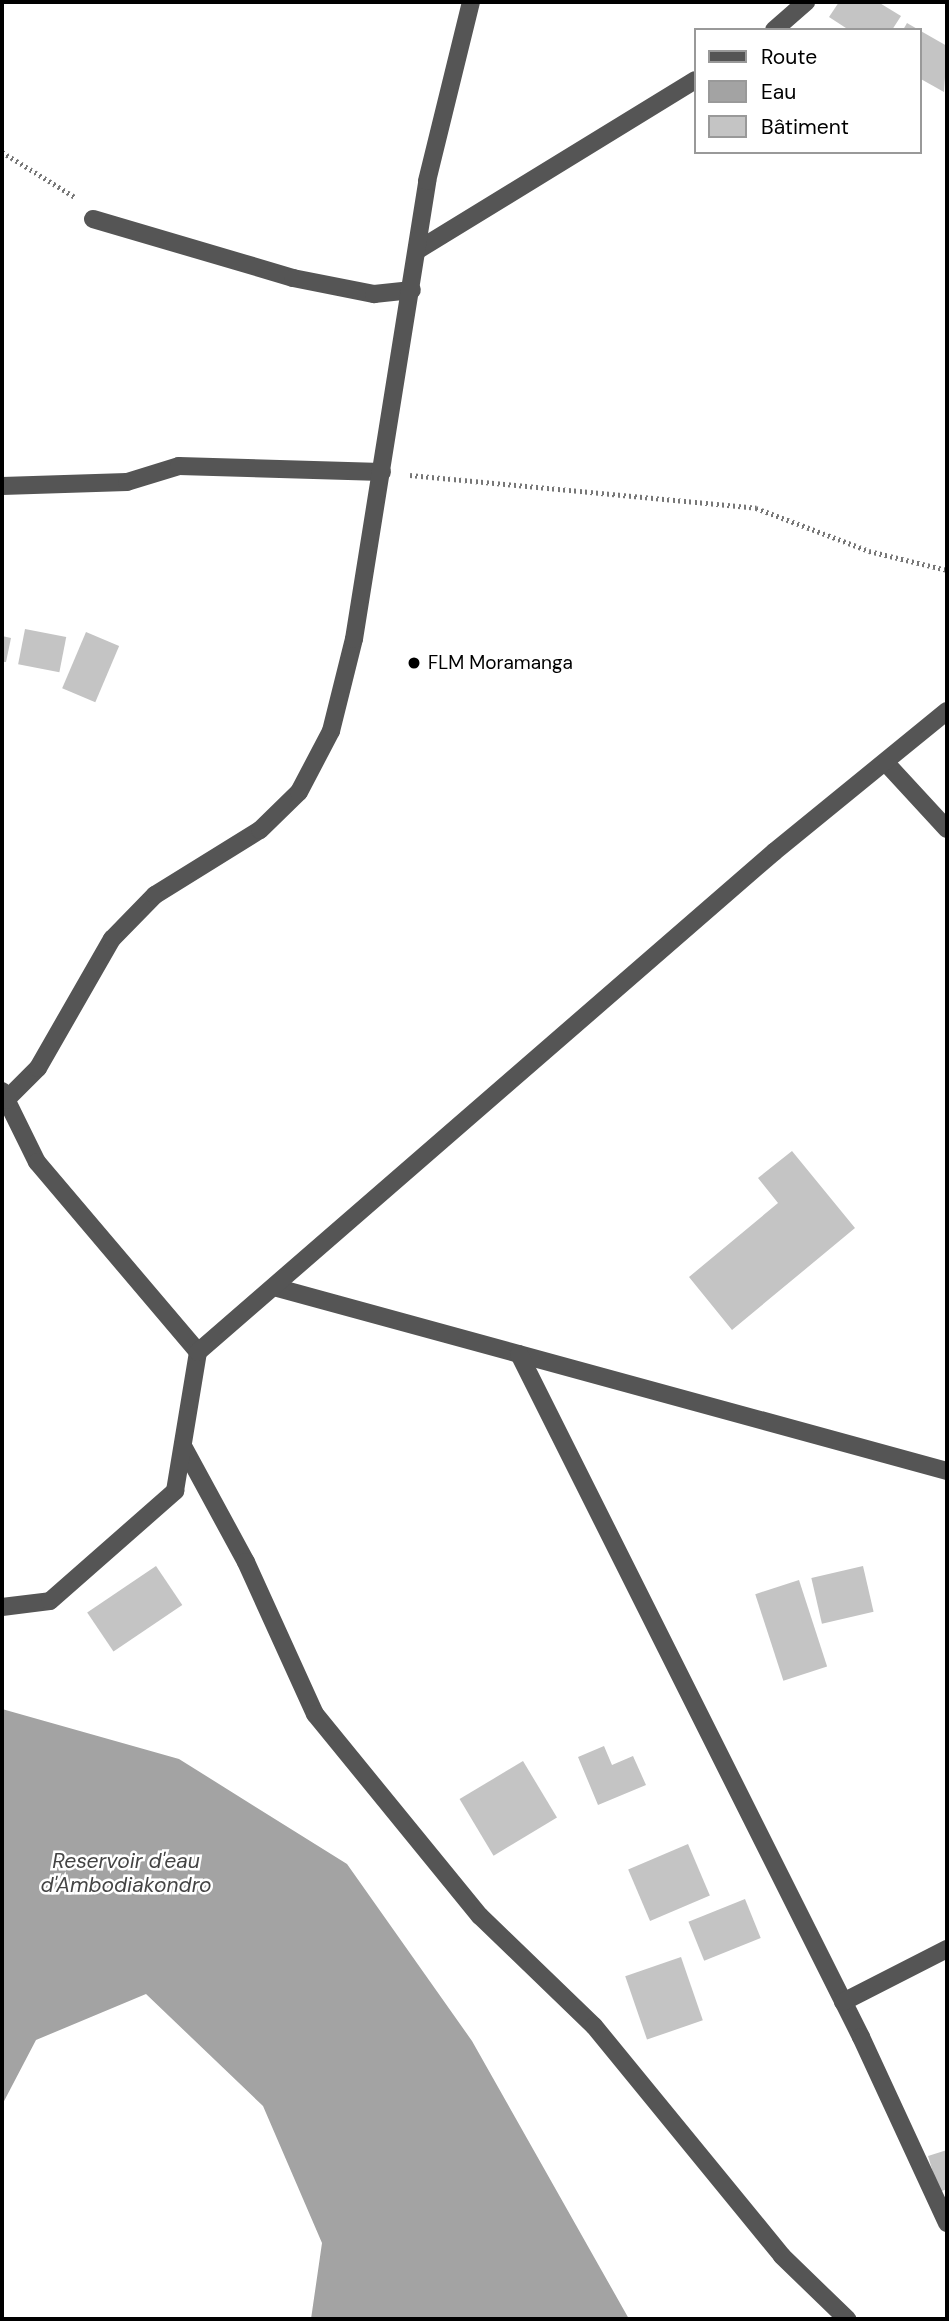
<!DOCTYPE html>
<html>
<head>
<meta charset="utf-8">
<style>
	body { margin:0 }
	#map { position:relative; width:949px; height:2321px; overflow:hidden; background:#fff; font-family:"DM Sans",sans-serif }
	div>[style] { position:absolute }
	.water>* { inset:0; background:#a3a3a3 }
	.building>* { inset:0; background:#c4c4c4; transform-origin:0 0 }
	.path>* { height:4.5px; margin-top:-2.25px; transform-origin:0; background:repeating-linear-gradient(90deg,#777 0 2px,transparent 0 5.5px) }
	.minor>* { height:18px; margin:-9px; padding:0 9px; transform-origin:9px; border-radius:9px; background:#555 }
	.dots>* { width:19px; height:19px; translate:-50% -50%; box-sizing:border-box; border:4px solid #fff; border-radius:50% }
	span { translate:-50% -50%; white-space:nowrap; text-align:center; line-height:1.15; -webkit-text-stroke:5px #fff; paint-order:stroke }
	.poi-label { font-size:19px; color:#000 }
	.left { translate:0 -50%; text-align:left }
	.water-label { font-size:21px; color:#444; font-style:italic }
	.frame { position:absolute; inset:0; border:4px solid #000; pointer-events:none }
	.legend { position:absolute; left:694px; top:28px; width:228px; height:126px; box-sizing:border-box; background:#fff; border:2px solid #999; margin:0; padding:9px 12px; list-style:none; font-size:21px; color:#000 }
	.legend li { display:flex; align-items:center; gap:14px; height:35px }
	.legend b { width:35px; border:2px solid #999 }
</style>
</head>
<body>
<div id="map">
	<div class="water">
		<div style="clip-path:polygon(2px 1709px,179px 1759px,347px 1864px,472px 2041px,629px 2319px,311px 2319px,322px 2243px,263px 2106px,146px 1994px,36px 2040px,2px 2105px)"></div>
	</div>
	<div class="building">
		<div style="clip-path:polygon(839px 2px,878px 2px,901px 16px,892px 30px,849px 30px,829px 17px)"></div>
		<div style="clip-path:polygon(907px 23px,919px 30px,903px 30px)"></div>
		<div style="clip-path:polygon(919px 30px,947px 46px,944px 92px,919px 78px)"></div>
		<div style="left:25px;top:629px;width:42px;height:36px;rotate:11deg"></div>
		<div style="left:86px;top:632px;width:36px;height:61px;rotate:23deg"></div>
		<div style="clip-path:polygon(2px 636px,11px 638px,6px 662px,2px 662px)"></div>
		<div style="clip-path:polygon(792px 1151px,855px 1228px,732px 1330px,689px 1277px,778px 1203px,758px 1178px)"></div>
		<div style="left:156px;top:1566px;width:47px;height:83px;rotate:56deg"></div>
		<div style="left:863px;top:1566px;width:47px;height:53px;rotate:77deg"></div>
		<div style="left:799px;top:1580px;width:91px;height:46px;rotate:72deg"></div>
		<div style="clip-path:polygon(604px 1746px,612px 1765px,633px 1756px,646px 1785px,598px 1805px,578px 1757px)"></div>
		<div style="left:523px;top:1761px;width:66px;height:74px;rotate:59deg"></div>
		<div style="left:688px;top:1844px;width:56px;height:65px;rotate:67deg"></div>
		<div style="left:745px;top:1899px;width:42px;height:61px;rotate:68deg"></div>
		<div style="left:681px;top:1957px;width:67px;height:59px;rotate:71deg"></div>
		<div style="clip-path:polygon(947px 2150px,947px 2189px,939px 2192px,928px 2156px)"></div>
	</div>
	<div class="path">
		<div style="left:2px;top:152px;width:86px;rotate:31.7deg"></div>
		<div style="left:410px;top:475px;width:348px;rotate:5.4deg"></div>
		<div style="left:756px;top:508px;width:121px;rotate:20.8deg"></div>
		<div style="left:869px;top:551px;width:80px;rotate:13.7deg"></div>
	</div>
	<div class="minor">
		<div style="left:774px;top:30px;width:43px;rotate:-41.2deg"></div>
		<div style="left:93px;top:219px;width:209px;rotate:16.4deg"></div>
		<div style="left:293px;top:278px;width:83px;rotate:11.2deg"></div>
		<div style="left:374px;top:294px;width:38px;rotate:-6deg"></div>
		<div style="left:418px;top:250px;width:325px;rotate:-31.5deg"></div>
		<div style="left:2px;top:486px;width:125px;rotate:-1.8deg"></div>
		<div style="left:127px;top:482px;width:54px;rotate:-17.1deg"></div>
		<div style="left:179px;top:466px;width:203px;rotate:1.7deg"></div>
		<div style="left:886px;top:763px;width:90px;rotate:47.3deg"></div>
		<div style="left:2px;top:1091px;width:79px;rotate:63.8deg"></div>
		<div style="left:37px;top:1162px;width:249px;rotate:49.7deg"></div>
		<div style="left:6px;top:1100px;width:45px;rotate:-45deg"></div>
		<div style="left:38px;top:1068px;width:149px;rotate:-60.2deg"></div>
		<div style="left:112px;top:939px;width:62px;rotate:-45.7deg"></div>
		<div style="left:155px;top:895px;width:123px;rotate:-31.8deg"></div>
		<div style="left:260px;top:830px;width:54px;rotate:-44.3deg"></div>
		<div style="left:299px;top:792px;width:69px;rotate:-62.3deg"></div>
		<div style="left:331px;top:731px;width:95px;rotate:-76deg"></div>
		<div style="left:354px;top:639px;width:464px;rotate:-80.9deg"></div>
		<div style="left:427px;top:181px;width:184px;rotate:-76.2deg"></div>
		<div style="left:274px;top:1287px;width:698px;rotate:15.29deg"></div>
		<div style="left:519px;top:1354px;width:764px;rotate:63.4deg"></div>
		<div style="left:861px;top:2037px;width:205px;rotate:65.2deg"></div>
		<div style="left:183px;top:1446px;width:132px;rotate:61.5deg"></div>
		<div style="left:246px;top:1562px;width:167px;rotate:65.6deg"></div>
		<div style="left:315px;top:1714px;width:261px;rotate:50.8deg"></div>
		<div style="left:480px;top:1916px;width:158px;rotate:44deg"></div>
		<div style="left:594px;top:2026px;width:297px;rotate:50.7deg"></div>
		<div style="left:782px;top:2256px;width:91px;rotate:44.1deg"></div>
		<div style="left:2px;top:1607px;width:48px;rotate:-7.1deg"></div>
		<div style="left:50px;top:1601px;width:167px;rotate:-41.3deg"></div>
		<div style="left:175px;top:1491px;width:141px;rotate:-80.6deg"></div>
		<div style="left:198px;top:1352px;width:763px;rotate:-40.96deg"></div>
		<div style="left:774px;top:852px;width:223px;rotate:-39.2deg"></div>
		<div style="left:843px;top:2002px;width:117px;rotate:-27deg"></div>
	</div>
	<div class="dots">
		<div style="left:414px;top:663px;background:#000"></div>
	</div>
	<div class="poi-label">
		<span class="left" style="left:428px;top:663px">FLM Moramanga</span>
	</div>
	<div class="water-label">
		<span style="left:126px;top:1873px">Reservoir d'eau<br>d'Ambodiakondro</span>
	</div>
	<div class="frame"></div>
	<ul class="legend">
	<li><b style="height:9px;background:#555"></b>Route</li>
	<li><b style="height:19px;background:#a3a3a3"></b>Eau</li>
	<li><b style="height:19px;background:#c4c4c4"></b>Bâtiment</li>
	</ul>
</div>
</body>
</html>
